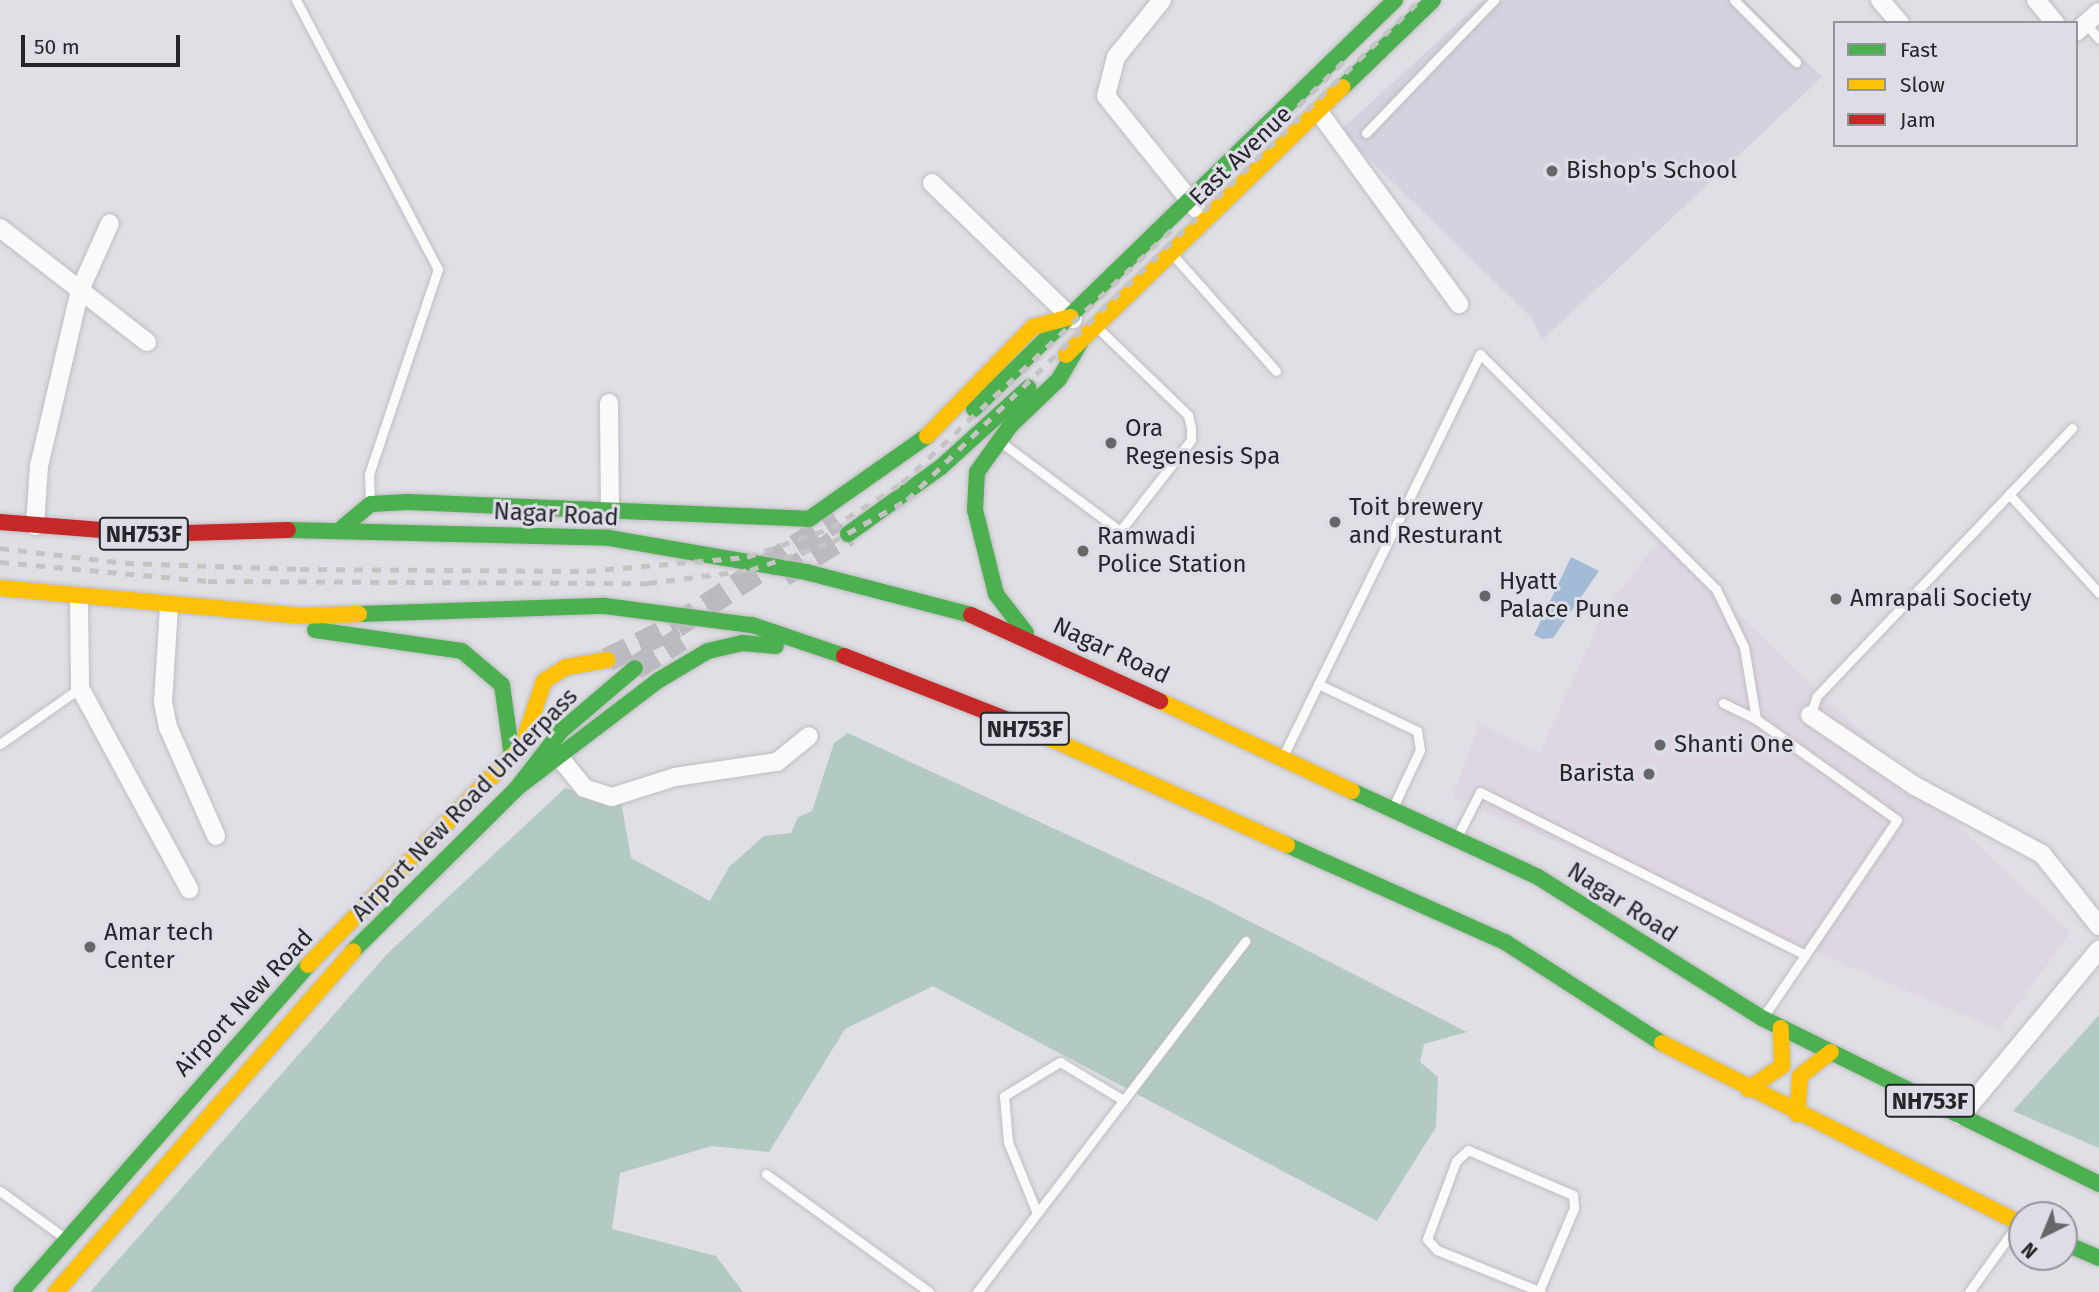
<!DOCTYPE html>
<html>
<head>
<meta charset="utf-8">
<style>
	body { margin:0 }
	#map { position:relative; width:2099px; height:1292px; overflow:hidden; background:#e0dfe5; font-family:"Fira Sans",sans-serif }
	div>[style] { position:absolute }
	.commercial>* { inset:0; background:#dfd6e3 }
	.built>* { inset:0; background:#d3d2de }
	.green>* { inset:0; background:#b2cac1 }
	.water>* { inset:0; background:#a4bbd8 }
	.secondary-tunnel>* { height:24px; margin-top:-12px; transform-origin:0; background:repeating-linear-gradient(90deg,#bbbac0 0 24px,transparent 0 36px) }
	.roads { filter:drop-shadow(0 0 2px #bebdc1) drop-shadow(0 0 2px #bebdc1) }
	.lane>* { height:9px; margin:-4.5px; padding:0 4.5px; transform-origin:4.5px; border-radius:4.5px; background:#fafafb }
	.street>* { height:18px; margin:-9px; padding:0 9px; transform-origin:9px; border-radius:9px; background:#fafafb }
	.fast>* { height:16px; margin:-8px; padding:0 8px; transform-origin:8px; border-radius:8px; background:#4caf50 }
	.slow>* { height:16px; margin:-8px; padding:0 8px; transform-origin:8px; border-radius:8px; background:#ffc107 }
	.jam>* { height:16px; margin:-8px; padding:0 8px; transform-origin:8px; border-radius:8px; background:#c62828 }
	.rail>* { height:5px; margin-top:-2.5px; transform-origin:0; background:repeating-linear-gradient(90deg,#c4c4c5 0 9px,transparent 0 18px) }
	.dots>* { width:19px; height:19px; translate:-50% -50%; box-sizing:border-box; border:4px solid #dedde7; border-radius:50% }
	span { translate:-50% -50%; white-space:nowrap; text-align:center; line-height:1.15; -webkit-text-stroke:6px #dedde7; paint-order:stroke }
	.shield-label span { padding:2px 5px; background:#dedde7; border:2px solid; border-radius:5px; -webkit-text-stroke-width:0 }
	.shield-label { font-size:23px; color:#26262a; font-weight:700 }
	.street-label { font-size:24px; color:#26262a }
	.poi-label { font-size:24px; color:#26262a }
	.left { translate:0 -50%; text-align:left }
	.right { translate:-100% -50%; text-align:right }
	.legend { position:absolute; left:1833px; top:21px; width:245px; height:126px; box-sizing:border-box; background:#dedde7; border:2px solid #94949b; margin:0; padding:9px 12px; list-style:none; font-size:21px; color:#26262a }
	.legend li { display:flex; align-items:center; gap:14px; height:35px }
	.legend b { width:35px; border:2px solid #94949b }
	.north { position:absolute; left:2008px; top:1201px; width:70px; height:70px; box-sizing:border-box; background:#dedde7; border:2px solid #94949b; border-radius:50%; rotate:223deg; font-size:19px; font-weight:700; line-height:28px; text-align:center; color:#26262a }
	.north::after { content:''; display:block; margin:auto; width:24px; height:32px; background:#67676b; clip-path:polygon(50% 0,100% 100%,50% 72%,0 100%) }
	.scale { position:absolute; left:21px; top:35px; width:159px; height:32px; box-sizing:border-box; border:4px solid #26262a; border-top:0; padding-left:9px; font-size:21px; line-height:24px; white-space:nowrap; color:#26262a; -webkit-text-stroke:5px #dedde7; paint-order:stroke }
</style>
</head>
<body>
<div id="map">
	<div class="commercial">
		<div style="clip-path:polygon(1660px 539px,2070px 933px,1999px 1030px,1452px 797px,1480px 723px,1540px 753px,1603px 613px)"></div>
	</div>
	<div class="built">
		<div style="clip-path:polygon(1483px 0,1745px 0,1822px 77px,1542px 340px,1531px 317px,1340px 131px)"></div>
	</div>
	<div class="green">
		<div style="clip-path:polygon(848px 733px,1206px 899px,1467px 1032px,1424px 1044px,1420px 1062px,1438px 1077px,1436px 1127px,1377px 1221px,933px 986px,845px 1029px,769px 1152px,712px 1146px,620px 1173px,612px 1229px,716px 1256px,743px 1292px,90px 1292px,387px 954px,565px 788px,621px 801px,631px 858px,710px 901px,729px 867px,764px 836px,791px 833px,798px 817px,812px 811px,834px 743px)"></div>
		<div style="clip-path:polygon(2099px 1015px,2099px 1148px,2013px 1111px)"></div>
	</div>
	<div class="water">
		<div style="clip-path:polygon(1571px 557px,1599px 571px,1553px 638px,1542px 639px,1534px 635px)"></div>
	</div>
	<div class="secondary-tunnel">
		<div style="left:783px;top:575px;width:77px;rotate:-32.2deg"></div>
		<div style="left:607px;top:660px;width:77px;rotate:-26.2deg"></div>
		<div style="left:676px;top:626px;width:193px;rotate:-33.6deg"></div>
		<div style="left:635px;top:668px;width:54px;rotate:-32.2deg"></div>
	</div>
	<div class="roads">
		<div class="lane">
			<div style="left:296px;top:0;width:304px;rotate:62.2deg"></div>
			<div style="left:438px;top:269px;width:216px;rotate:108.6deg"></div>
			<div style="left:369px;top:474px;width:25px;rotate:88deg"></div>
			<div style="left:1734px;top:0;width:88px;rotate:45deg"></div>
			<div style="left:2086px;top:24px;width:20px;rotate:49deg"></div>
			<div style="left:1366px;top:133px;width:185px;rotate:-46.1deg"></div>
			<div style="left:1173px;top:255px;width:155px;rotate:48.4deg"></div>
			<div style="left:1002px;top:443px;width:147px;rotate:36.7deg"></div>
			<div style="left:1120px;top:531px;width:115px;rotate:-52deg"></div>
			<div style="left:1191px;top:440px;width:12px;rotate:-90deg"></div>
			<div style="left:1191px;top:428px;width:13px;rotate:-103deg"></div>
			<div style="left:1188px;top:415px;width:125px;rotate:-136deg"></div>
			<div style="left:2009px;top:494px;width:134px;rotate:47.7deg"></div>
			<div style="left:1318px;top:684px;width:110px;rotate:25.4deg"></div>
			<div style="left:1417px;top:731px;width:19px;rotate:81deg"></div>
			<div style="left:1420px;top:750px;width:59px;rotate:115.3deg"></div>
			<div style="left:1723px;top:703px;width:37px;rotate:26deg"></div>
			<div style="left:1810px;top:715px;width:20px;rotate:-70deg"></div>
			<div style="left:1817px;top:696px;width:370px;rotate:-46.4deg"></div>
			<div style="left:0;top:744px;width:98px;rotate:-35deg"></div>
			<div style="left:1284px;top:754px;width:445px;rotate:-63.9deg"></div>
			<div style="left:1480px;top:354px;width:333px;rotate:44.9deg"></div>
			<div style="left:1716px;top:589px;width:64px;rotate:64.2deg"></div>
			<div style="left:1744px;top:647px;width:73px;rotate:80.5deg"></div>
			<div style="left:1756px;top:719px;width:173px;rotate:35.6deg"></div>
			<div style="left:1897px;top:820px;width:235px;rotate:124.2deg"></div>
			<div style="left:1458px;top:835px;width:48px;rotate:-62.9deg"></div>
			<div style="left:1480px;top:792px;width:362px;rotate:26.6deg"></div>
			<div style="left:766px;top:1174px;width:201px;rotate:35.9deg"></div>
			<div style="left:0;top:1191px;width:82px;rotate:36deg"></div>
			<div style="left:1037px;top:1213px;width:77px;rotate:-112.2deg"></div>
			<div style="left:1008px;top:1142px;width:46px;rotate:-95deg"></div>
			<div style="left:1004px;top:1096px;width:66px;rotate:-31.3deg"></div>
			<div style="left:1060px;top:1062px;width:74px;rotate:31.1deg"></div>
			<div style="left:1539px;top:1291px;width:90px;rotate:-67.1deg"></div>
			<div style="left:1574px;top:1208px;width:13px;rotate:-94deg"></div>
			<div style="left:1573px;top:1195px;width:114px;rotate:-156.8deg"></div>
			<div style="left:1468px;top:1150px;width:16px;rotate:137deg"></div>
			<div style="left:1456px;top:1161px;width:83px;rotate:110.4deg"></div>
			<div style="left:1427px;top:1239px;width:15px;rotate:48deg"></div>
			<div style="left:1437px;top:1250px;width:16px;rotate:22deg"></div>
			<div style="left:1452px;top:1256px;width:94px;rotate:21.9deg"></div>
			<div style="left:1539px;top:1291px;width:2px;rotate:27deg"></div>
			<div style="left:977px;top:1292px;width:442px;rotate:-52.6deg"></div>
			<div style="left:1969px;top:1292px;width:79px;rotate:-54.3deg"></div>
		</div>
		<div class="street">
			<div style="left:1162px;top:0;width:73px;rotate:128.9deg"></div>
			<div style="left:1116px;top:57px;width:40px;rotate:104.4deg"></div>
			<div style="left:1106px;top:96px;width:145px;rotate:51.2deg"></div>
			<div style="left:1880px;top:0;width:30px;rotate:49deg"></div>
			<div style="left:2036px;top:0;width:30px;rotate:50deg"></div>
			<div style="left:2076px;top:32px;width:30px;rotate:-41deg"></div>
			<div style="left:1319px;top:112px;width:238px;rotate:53.9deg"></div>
			<div style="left:932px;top:183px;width:196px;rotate:44deg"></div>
			<div style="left:0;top:228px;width:186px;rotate:37.8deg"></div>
			<div style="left:609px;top:403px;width:116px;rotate:89.5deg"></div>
			<div style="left:35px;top:526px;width:60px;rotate:-86.2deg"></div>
			<div style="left:39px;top:466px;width:181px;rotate:-76.9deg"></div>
			<div style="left:80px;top:290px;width:73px;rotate:-65.9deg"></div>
			<div style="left:79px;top:600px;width:88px;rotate:89.3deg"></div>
			<div style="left:80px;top:688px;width:229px;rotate:61.5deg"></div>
			<div style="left:169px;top:607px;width:95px;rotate:93.6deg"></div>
			<div style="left:163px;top:702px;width:25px;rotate:79deg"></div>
			<div style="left:168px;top:727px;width:119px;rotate:66.2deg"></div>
			<div style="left:1810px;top:715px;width:127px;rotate:34.1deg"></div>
			<div style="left:1915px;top:786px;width:144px;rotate:28.2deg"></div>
			<div style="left:2042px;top:854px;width:92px;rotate:51.6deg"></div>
			<div style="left:560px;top:758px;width:38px;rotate:51deg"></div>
			<div style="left:584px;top:788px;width:29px;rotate:18deg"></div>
			<div style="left:612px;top:797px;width:66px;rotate:-17.6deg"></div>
			<div style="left:675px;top:777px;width:103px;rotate:-8.4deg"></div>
			<div style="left:777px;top:762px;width:41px;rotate:-39.1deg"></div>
			<div style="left:1961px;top:1116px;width:216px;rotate:-50.3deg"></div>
		</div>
		<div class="fast">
			<div style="left:1343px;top:87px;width:125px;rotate:-44deg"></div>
			<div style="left:974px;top:409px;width:587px;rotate:-44.17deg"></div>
			<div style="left:341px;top:529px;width:39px;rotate:-40deg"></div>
			<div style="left:371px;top:504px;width:37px;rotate:-3deg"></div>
			<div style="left:408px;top:502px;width:401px;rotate:2.4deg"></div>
			<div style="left:809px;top:519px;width:144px;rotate:-35.1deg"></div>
			<div style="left:288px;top:530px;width:321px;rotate:1.4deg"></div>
			<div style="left:609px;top:538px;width:200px;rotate:9.8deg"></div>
			<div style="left:806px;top:572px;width:171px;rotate:14.6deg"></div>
			<div style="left:848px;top:534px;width:115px;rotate:-35.8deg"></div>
			<div style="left:941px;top:467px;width:118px;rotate:-42.2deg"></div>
			<div style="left:359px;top:614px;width:246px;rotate:-1.9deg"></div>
			<div style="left:605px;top:606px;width:148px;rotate:7.4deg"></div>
			<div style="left:752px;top:625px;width:97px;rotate:18.6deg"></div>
			<div style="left:315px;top:630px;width:148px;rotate:8.1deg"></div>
			<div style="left:462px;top:651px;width:52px;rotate:40.4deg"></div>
			<div style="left:502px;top:685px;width:72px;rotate:82deg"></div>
			<div style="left:1026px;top:633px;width:49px;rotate:-127.6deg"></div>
			<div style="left:996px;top:594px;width:87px;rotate:-104deg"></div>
			<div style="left:975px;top:510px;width:38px;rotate:-87deg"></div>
			<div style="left:977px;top:472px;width:57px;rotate:-54.3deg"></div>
			<div style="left:1010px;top:426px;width:68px;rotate:-43.8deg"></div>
			<div style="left:1059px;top:379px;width:42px;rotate:-59.7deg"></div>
			<div style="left:517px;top:788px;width:178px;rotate:-37.3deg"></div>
			<div style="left:659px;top:680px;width:57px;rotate:-30.6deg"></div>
			<div style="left:708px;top:651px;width:35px;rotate:-13deg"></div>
			<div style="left:742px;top:643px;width:34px;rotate:5deg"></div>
			<div style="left:1352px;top:791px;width:205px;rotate:24.8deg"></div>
			<div style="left:1538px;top:877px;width:265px;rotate:32.2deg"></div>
			<div style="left:1762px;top:1018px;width:376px;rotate:26.2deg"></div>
			<div style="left:1287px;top:845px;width:239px;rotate:24deg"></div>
			<div style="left:1505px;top:942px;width:187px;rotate:32.8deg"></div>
			<div style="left:353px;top:951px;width:231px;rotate:-44.8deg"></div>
			<div style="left:517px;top:788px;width:72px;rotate:-52.3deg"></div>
			<div style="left:561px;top:731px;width:97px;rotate:-40.4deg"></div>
			<div style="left:2064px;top:1243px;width:38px;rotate:23deg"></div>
			<div style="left:21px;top:1292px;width:435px;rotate:-48.7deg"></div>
		</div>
		<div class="slow">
			<div style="left:1066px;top:355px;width:385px;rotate:-44.1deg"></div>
			<div style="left:927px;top:436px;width:152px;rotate:-45.8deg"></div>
			<div style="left:1033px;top:327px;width:39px;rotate:-15deg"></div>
			<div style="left:0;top:588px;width:301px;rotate:5.3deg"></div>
			<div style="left:300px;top:616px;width:59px;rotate:-1.9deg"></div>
			<div style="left:1160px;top:701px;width:212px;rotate:25.1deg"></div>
			<div style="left:1018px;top:724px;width:295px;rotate:24.2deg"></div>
			<div style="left:308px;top:965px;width:306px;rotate:-45.7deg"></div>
			<div style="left:522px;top:746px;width:69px;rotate:-71.3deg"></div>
			<div style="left:544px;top:681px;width:26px;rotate:-32deg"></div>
			<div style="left:566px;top:667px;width:42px;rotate:-9.7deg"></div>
			<div style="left:1662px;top:1043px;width:403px;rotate:26.7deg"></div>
			<div style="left:1748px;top:1089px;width:41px;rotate:-34.1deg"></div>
			<div style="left:1782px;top:1066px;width:38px;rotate:-92deg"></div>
			<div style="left:1797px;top:1114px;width:38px;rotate:-85deg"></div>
			<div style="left:1800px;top:1076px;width:39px;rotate:-38deg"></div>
			<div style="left:56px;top:1292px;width:452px;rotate:-48.9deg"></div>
		</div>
		<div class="jam">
			<div style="left:0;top:522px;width:153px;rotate:4.5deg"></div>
			<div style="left:153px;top:534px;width:135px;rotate:-1.7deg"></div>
			<div style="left:971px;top:615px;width:208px;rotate:24.5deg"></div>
			<div style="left:844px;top:656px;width:187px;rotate:21.3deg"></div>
		</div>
	</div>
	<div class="rail">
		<div style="left:1234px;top:169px;width:154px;rotate:-44.5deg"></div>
		<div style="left:0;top:548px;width:126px;rotate:6.8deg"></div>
		<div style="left:125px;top:563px;width:175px;rotate:2deg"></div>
		<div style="left:300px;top:569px;width:287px;rotate:0.4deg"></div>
		<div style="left:587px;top:571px;width:161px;rotate:-5deg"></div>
		<div style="left:747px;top:557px;width:89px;rotate:-19deg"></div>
		<div style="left:831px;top:528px;width:84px;rotate:-32.4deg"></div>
		<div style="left:902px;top:483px;width:369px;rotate:-43.2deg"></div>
		<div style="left:0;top:562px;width:209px;rotate:5.2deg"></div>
		<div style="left:208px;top:581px;width:440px;rotate:0.3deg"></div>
		<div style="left:648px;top:583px;width:103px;rotate:-7.3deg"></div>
		<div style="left:750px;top:570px;width:87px;rotate:-18.9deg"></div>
		<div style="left:832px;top:542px;width:86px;rotate:-29.2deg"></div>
		<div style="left:907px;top:500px;width:716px;rotate:-44.26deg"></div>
	</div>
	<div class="dots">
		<div style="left:1552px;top:171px;background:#67676b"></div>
		<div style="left:1111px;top:443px;background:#67676b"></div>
		<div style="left:1335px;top:522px;background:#67676b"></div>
		<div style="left:1083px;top:551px;background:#67676b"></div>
		<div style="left:1485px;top:596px;background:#67676b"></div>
		<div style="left:1836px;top:599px;background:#67676b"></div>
		<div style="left:1660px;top:745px;background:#67676b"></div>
		<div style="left:1649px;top:774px;background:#67676b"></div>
		<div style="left:90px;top:947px;background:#67676b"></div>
	</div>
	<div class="shield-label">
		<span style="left:144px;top:534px">NH753F</span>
		<span style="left:1025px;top:729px">NH753F</span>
		<span style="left:1930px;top:1101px">NH753F</span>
	</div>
	<div class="street-label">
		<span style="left:1241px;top:156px;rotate:-44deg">East Avenue</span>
		<span style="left:556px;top:515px;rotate:3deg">Nagar Road</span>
		<span style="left:1111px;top:651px;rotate:25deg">Nagar Road</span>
		<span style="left:465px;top:805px;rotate:-46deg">Airport New Road Underpass</span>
		<span style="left:1622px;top:903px;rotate:33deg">Nagar Road</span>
		<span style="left:244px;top:1003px;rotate:-47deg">Airport New Road</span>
	</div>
	<div class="poi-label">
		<span class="left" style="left:1566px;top:171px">Bishop's School</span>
		<span class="left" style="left:1125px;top:443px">Ora<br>Regenesis Spa</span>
		<span class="left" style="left:1349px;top:522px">Toit brewery<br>and Resturant</span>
		<span class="left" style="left:1097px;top:551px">Ramwadi<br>Police Station</span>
		<span class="left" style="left:1499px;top:596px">Hyatt<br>Palace Pune</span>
		<span class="left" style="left:1850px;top:599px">Amrapali Society</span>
		<span class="left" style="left:1674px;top:745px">Shanti One</span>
		<span class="right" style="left:1635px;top:774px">Barista</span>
		<span class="left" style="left:104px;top:947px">Amar tech<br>Center</span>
	</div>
	<ul class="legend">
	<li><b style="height:9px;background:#4caf50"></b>Fast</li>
	<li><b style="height:9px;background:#ffc107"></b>Slow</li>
	<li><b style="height:9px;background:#c62828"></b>Jam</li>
	</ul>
	<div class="north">N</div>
	<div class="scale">50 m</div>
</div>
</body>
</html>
